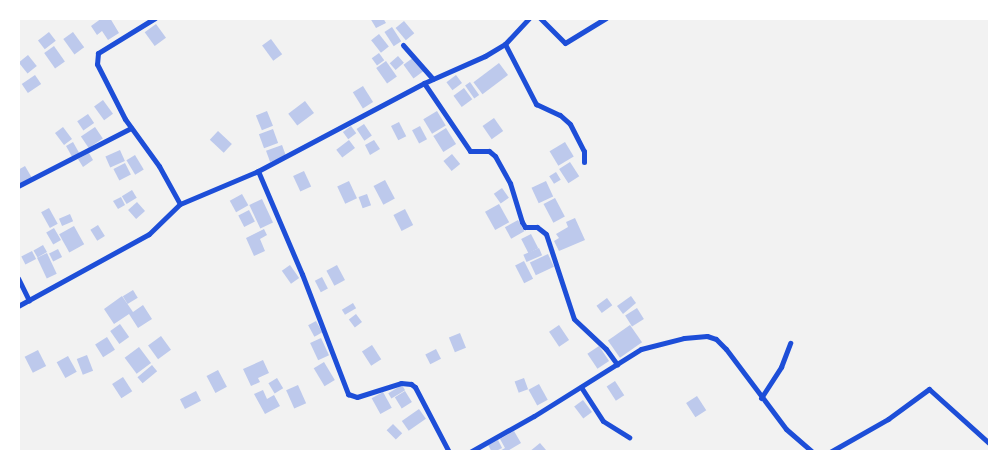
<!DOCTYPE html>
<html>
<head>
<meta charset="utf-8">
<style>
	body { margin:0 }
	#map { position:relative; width:1008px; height:470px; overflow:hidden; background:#f2f2f2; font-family:"Exo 2",sans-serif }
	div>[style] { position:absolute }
	.building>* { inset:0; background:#bdc9ec; transform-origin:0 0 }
	.minor>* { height:5px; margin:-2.5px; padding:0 2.5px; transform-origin:2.5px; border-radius:2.5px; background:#1d4ed8 }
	span { translate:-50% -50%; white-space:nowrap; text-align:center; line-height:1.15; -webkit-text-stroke:5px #fff; paint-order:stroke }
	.frame { position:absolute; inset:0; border:20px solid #fff; pointer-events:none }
</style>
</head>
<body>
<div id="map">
	<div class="building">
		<div style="clip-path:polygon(102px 18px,110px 18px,119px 33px,108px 40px,102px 31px,97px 35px,91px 26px)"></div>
		<div style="clip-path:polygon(370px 18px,383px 18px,386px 23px,376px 28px)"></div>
		<div style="left:404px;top:21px;width:16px;height:11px;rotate:50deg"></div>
		<div style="left:156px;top:24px;width:17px;height:14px;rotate:54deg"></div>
		<div style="left:392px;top:27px;width:17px;height:9px;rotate:57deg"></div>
		<div style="left:49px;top:32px;width:11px;height:14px;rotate:52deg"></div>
		<div style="left:73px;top:32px;width:19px;height:12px;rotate:54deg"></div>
		<div style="left:379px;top:34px;width:16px;height:10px;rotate:52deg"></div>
		<div style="left:271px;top:39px;width:19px;height:11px;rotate:54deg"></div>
		<div style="left:54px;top:46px;width:19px;height:12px;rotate:55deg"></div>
		<div style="left:379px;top:53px;width:9px;height:9px;rotate:54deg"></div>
		<div style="left:28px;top:55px;width:14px;height:12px;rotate:51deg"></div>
		<div style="left:398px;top:56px;width:9px;height:11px;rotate:49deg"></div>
		<div style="left:414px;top:57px;width:17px;height:13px;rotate:54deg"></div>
		<div style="left:386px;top:61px;width:19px;height:12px;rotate:55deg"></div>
		<div style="left:499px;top:63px;width:15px;height:32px;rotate:53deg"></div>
		<div style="left:35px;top:75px;width:11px;height:16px;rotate:56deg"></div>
		<div style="left:456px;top:75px;width:10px;height:12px;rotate:53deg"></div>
		<div style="left:470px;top:82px;width:16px;height:6px;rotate:55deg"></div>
		<div style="left:363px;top:86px;width:19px;height:12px;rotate:58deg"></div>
		<div style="left:464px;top:88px;width:14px;height:13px;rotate:54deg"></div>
		<div style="left:103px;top:100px;width:17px;height:11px;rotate:54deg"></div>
		<div style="left:305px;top:101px;width:15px;height:21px;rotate:53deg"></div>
		<div style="left:267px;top:111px;width:16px;height:12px;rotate:68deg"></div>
		<div style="left:437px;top:111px;width:17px;height:16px;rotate:59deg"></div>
		<div style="left:88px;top:114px;width:11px;height:13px;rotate:56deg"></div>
		<div style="left:494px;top:118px;width:16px;height:14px;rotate:55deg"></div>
		<div style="left:399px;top:122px;width:16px;height:9px;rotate:63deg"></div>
		<div style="left:364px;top:124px;width:14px;height:9px;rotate:56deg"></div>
		<div style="left:351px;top:126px;width:9px;height:10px;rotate:54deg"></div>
		<div style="left:420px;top:126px;width:15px;height:9px;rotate:62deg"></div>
		<div style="left:63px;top:127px;width:15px;height:10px;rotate:53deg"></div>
		<div style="left:95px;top:127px;width:14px;height:17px;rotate:56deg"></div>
		<div style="left:446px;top:128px;width:19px;height:15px;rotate:58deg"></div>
		<div style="left:273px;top:129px;width:15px;height:15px;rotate:70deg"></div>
		<div style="left:218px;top:131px;width:19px;height:12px;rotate:43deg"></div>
		<div style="left:349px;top:140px;width:10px;height:16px;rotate:53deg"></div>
		<div style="clip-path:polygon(374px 140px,380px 149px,370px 155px,365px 145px)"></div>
		<div style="left:73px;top:142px;width:13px;height:8px;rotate:61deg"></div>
		<div style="left:565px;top:142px;width:17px;height:18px;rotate:59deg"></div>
		<div style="left:282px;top:145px;width:12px;height:17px;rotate:70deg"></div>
		<div style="left:120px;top:150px;width:12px;height:16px;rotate:66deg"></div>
		<div style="clip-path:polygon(89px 153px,93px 160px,83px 167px,78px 159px)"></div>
		<div style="left:452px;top:154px;width:13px;height:11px;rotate:51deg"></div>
		<div style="left:135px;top:155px;width:17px;height:10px;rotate:59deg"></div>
		<div style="left:570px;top:162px;width:17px;height:13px;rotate:57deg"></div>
		<div style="left:125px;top:163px;width:13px;height:13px;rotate:63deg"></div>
		<div style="clip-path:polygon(25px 166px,32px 178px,18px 185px,18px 170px)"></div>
		<div style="left:304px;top:171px;width:17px;height:12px;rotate:65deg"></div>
		<div style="left:556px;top:172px;width:9px;height:8px;rotate:58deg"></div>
		<div style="left:385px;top:180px;width:21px;height:13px;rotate:62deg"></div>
		<div style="left:349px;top:181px;width:19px;height:13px;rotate:65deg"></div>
		<div style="left:546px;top:181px;width:17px;height:16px;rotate:65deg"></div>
		<div style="left:502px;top:188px;width:12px;height:10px;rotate:55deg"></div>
		<div style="left:132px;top:190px;width:9px;height:12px;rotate:58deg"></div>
		<div style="left:242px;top:194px;width:13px;height:14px;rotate:61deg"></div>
		<div style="left:367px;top:194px;width:12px;height:9px;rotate:70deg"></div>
		<div style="clip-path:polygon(121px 197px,125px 205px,118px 209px,113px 201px)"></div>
		<div style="left:555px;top:198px;width:21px;height:13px;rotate:62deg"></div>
		<div style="left:262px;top:199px;width:26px;height:14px;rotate:65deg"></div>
		<div style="left:137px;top:202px;width:12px;height:12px;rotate:48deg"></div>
		<div style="left:499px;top:204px;width:21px;height:16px;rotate:61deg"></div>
		<div style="left:49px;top:208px;width:18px;height:9px;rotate:61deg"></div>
		<div style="left:405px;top:209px;width:18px;height:13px;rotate:63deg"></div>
		<div style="left:249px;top:210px;width:13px;height:12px;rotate:63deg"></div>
		<div style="left:70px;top:214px;width:8px;height:12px;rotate:67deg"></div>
		<div style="clip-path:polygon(575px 218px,585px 240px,559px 251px,554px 241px,559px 238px,556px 234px,568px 227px,566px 222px)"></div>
		<div style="left:518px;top:220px;width:13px;height:15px;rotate:61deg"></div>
		<div style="left:98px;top:225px;width:13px;height:9px;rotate:58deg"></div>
		<div style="left:74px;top:226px;width:21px;height:17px;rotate:61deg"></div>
		<div style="left:54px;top:228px;width:14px;height:9px;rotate:60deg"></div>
		<div style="clip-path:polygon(264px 229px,267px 235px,260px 239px,265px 251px,254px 256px,246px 238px)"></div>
		<div style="left:531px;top:234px;width:16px;height:11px;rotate:63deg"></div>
		<div style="left:43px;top:245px;width:8px;height:11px;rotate:60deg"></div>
		<div style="left:539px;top:248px;width:8px;height:17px;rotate:67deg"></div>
		<div style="left:58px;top:249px;width:9px;height:10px;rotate:63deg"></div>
		<div style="left:32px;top:251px;width:9px;height:12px;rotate:63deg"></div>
		<div style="left:47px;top:253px;width:23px;height:11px;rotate:65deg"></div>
		<div style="left:548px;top:254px;width:14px;height:20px;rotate:65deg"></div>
		<div style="left:524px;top:261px;width:20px;height:10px;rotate:63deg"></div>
		<div style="left:290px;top:265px;width:16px;height:10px;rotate:55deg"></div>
		<div style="left:337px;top:265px;width:17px;height:12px;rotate:62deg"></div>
		<div style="left:322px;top:277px;width:13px;height:8px;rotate:63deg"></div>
		<div style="left:133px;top:290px;width:9px;height:12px;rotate:58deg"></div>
		<div style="clip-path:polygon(122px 296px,133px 312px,143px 305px,152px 319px,138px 328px,129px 314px,114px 324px,104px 309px)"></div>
		<div style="clip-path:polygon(631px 296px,636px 303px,623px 314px,617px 306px)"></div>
		<div style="left:607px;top:298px;width:9px;height:13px;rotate:54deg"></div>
		<div style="left:353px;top:303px;width:6px;height:13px;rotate:59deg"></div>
		<div style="left:637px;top:308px;width:13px;height:14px;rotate:58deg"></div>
		<div style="left:356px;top:314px;width:10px;height:9px;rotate:53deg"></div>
		<div style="left:316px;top:321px;width:13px;height:9px;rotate:61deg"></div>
		<div style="left:120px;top:324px;width:16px;height:12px;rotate:55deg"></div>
		<div style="left:559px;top:325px;width:18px;height:12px;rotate:56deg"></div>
		<div style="left:630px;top:325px;width:21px;height:27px;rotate:55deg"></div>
		<div style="left:460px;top:333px;width:16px;height:12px;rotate:68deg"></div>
		<div style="left:161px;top:336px;width:17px;height:16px;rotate:54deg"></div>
		<div style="left:107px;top:337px;width:15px;height:14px;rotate:58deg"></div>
		<div style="left:321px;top:338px;width:19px;height:12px;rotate:65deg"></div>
		<div style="left:372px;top:345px;width:17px;height:12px;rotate:57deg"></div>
		<div style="left:599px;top:346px;width:18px;height:14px;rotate:56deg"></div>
		<div style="left:139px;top:347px;width:20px;height:18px;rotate:53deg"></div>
		<div style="left:436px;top:349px;width:11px;height:12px;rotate:63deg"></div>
		<div style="left:38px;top:350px;width:18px;height:15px;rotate:63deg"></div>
		<div style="left:87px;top:355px;width:17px;height:11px;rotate:69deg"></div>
		<div style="left:68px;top:356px;width:18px;height:13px;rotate:61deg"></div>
		<div style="clip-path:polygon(263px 360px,269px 373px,258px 378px,260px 382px,251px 386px,243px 369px)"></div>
		<div style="left:324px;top:362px;width:21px;height:12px;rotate:59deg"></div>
		<div style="left:152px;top:365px;width:8px;height:19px;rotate:50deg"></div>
		<div style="left:218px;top:370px;width:19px;height:13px;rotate:62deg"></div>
		<div style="left:123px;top:377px;width:17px;height:13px;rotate:57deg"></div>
		<div style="left:277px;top:378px;width:12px;height:10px;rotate:59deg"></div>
		<div style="left:524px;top:378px;width:12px;height:10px;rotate:70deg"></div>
		<div style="left:615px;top:381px;width:17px;height:10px;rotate:57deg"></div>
		<div style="left:539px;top:384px;width:18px;height:12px;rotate:61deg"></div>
		<div style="left:298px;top:385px;width:20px;height:13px;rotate:66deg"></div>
		<div style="left:402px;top:385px;width:6px;height:16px;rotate:59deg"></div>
		<div style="clip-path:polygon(263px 390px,267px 399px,274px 395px,280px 406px,265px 414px,254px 394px)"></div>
		<div style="left:196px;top:391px;width:11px;height:18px;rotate:63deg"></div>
		<div style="left:405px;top:391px;width:13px;height:12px;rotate:58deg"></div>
		<div style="left:383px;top:392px;width:18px;height:13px;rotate:61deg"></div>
		<div style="left:697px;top:396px;width:17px;height:13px;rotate:57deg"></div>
		<div style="left:583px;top:400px;width:15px;height:11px;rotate:53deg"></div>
		<div style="left:419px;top:409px;width:12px;height:21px;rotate:55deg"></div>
		<div style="left:393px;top:424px;width:13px;height:9px;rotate:45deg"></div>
		<div style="clip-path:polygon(514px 431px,521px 443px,506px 452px,498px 452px,505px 448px,500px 439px)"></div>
		<div style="left:498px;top:440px;width:9px;height:11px;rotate:63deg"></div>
		<div style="clip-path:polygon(540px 443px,546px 450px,529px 452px)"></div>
	</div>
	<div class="minor">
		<div style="left:155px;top:18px;width:67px;rotate:148.4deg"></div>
		<div style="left:98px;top:53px;width:11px;rotate:95deg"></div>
		<div style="left:97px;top:64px;width:62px;rotate:63deg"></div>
		<div style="left:125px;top:119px;width:58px;rotate:54.1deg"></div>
		<div style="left:159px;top:166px;width:43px;rotate:61.1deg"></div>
		<div style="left:540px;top:18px;width:35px;rotate:45deg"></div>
		<div style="left:565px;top:43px;width:48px;rotate:-31.4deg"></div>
		<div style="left:505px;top:44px;width:68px;rotate:62.7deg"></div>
		<div style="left:536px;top:104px;width:26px;rotate:25deg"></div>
		<div style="left:560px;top:115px;width:13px;rotate:42deg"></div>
		<div style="left:570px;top:124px;width:30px;rotate:63deg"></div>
		<div style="left:584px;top:151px;width:11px;rotate:90deg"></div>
		<div style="left:403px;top:45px;width:45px;rotate:48.6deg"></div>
		<div style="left:424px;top:83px;width:82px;rotate:55.9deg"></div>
		<div style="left:470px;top:151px;width:19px"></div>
		<div style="left:489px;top:151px;width:8px;rotate:40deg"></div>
		<div style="left:495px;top:156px;width:31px;rotate:61deg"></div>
		<div style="left:510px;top:183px;width:41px;rotate:72.9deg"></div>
		<div style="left:522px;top:222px;width:6px;rotate:59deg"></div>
		<div style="left:525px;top:227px;width:12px"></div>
		<div style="left:537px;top:227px;width:11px;rotate:38deg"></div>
		<div style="left:546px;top:234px;width:89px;rotate:71.8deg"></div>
		<div style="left:574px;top:319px;width:44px;rotate:43.2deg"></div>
		<div style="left:606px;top:349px;width:19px;rotate:54deg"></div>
		<div style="left:258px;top:171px;width:112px;rotate:66.9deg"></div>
		<div style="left:302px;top:274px;width:129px;rotate:69deg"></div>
		<div style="left:348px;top:394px;width:9px;rotate:18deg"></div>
		<div style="left:357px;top:397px;width:46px;rotate:-17.7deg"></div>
		<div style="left:401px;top:383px;width:10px;rotate:6deg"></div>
		<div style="left:411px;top:384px;width:5px;rotate:37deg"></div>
		<div style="left:415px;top:387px;width:73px;rotate:62.4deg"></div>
		<div style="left:18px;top:186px;width:127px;rotate:-27.2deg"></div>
		<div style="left:18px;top:278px;width:25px;rotate:64deg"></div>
		<div style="left:18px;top:306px;width:149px;rotate:-28.8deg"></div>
		<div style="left:149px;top:234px;width:43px;rotate:-44.1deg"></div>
		<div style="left:180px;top:204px;width:85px;rotate:-22.9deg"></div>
		<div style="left:258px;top:171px;width:188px;rotate:-27.9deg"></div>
		<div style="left:424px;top:83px;width:67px;rotate:-23.9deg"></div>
		<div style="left:485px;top:56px;width:23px;rotate:-31deg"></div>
		<div style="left:505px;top:44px;width:35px;rotate:-47deg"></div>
		<div style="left:581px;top:387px;width:40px;rotate:57.1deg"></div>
		<div style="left:603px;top:421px;width:31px;rotate:32deg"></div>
		<div style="left:761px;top:398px;width:37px;rotate:-57deg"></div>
		<div style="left:781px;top:367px;width:26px;rotate:-69deg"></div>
		<div style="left:470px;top:452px;width:73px;rotate:-29.4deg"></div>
		<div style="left:534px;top:416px;width:126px;rotate:-32.1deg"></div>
		<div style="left:641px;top:349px;width:44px;rotate:-14.3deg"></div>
		<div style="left:684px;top:338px;width:23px;rotate:-5deg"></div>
		<div style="left:707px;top:336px;width:9px;rotate:18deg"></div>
		<div style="left:716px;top:339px;width:14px;rotate:45deg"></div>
		<div style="left:726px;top:349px;width:100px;rotate:53.1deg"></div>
		<div style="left:786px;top:429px;width:35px;rotate:41deg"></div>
		<div style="left:830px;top:452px;width:67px;rotate:-29.6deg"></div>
		<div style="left:888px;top:419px;width:51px;rotate:-36.2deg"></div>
		<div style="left:929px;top:389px;width:82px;rotate:42deg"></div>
	</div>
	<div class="frame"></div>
</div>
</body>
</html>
